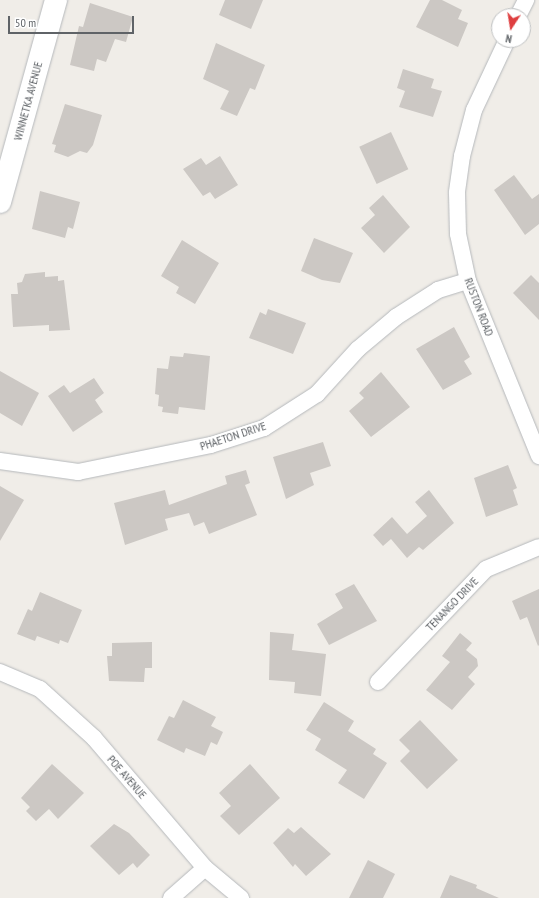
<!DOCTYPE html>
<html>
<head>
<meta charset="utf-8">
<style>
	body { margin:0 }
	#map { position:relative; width:539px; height:898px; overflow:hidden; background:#f0ede8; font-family:"PT Sans Narrow",sans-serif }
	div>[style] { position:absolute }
	.building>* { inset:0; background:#ccc8c4; transform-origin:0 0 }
	.roads { filter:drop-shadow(0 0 1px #b5b8bb) drop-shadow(0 0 1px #b5b8bb) }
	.minor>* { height:16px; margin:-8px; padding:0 8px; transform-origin:8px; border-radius:8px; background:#fff }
	.secondary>* { height:22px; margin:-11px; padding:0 11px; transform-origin:11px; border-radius:11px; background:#fff }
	span { translate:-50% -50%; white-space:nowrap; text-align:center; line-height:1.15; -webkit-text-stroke:4px #fff; paint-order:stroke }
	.street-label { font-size:12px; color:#5f6367 }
	.north { position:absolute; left:491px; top:8px; width:40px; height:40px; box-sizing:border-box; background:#fff; border:1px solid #bfc1c2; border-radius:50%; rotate:192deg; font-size:11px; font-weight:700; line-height:16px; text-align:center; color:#5f6367 }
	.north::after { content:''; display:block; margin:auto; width:14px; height:18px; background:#de3f40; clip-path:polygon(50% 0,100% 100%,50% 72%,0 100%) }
	.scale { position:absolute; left:8px; top:16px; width:126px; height:18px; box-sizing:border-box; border:2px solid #5f6367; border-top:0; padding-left:5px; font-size:12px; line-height:14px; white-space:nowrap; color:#5f6367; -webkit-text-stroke:3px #fff; paint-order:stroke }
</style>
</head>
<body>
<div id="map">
	<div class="building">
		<div style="clip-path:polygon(225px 0,263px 0,251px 29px,219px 15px)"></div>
		<div style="clip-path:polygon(430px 0,442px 0,462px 10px,458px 19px,468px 23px,458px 47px,416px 27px)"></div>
		<div style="clip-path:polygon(90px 3px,133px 17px,126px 42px,115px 39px,106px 62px,97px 59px,94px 71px,70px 65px,79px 26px,83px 27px)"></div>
		<div style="clip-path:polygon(216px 43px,265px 65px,255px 90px,250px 88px,237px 116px,220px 109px,229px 91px,203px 79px)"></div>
		<div style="clip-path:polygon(403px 69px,434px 79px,431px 88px,442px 91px,433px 117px,399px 107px,405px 91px,397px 88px)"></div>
		<div style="clip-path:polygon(65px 104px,102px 115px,93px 145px,87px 153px,80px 151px,68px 157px,54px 152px,56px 145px,52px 144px)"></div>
		<div style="left:391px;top:132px;width:41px;height:35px;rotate:65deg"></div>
		<div style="clip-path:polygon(220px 156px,238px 185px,215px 199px,210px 192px,203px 196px,183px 169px,201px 158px,206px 165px)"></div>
		<div style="clip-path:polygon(514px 175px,532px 199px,539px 194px,539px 224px,525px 235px,494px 190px)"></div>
		<div style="clip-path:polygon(40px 191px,80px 202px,73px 229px,68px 227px,65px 238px,32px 229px)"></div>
		<div style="clip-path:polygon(383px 195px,410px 227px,384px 253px,361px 228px,375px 215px,369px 208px)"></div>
		<div style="clip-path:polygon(314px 238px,353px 253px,340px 283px,322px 280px,301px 271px)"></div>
		<div style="clip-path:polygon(182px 240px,219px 263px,195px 304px,176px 293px,179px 287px,161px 276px)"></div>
		<div style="clip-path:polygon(45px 272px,45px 277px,58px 276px,58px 281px,64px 280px,70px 330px,49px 331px,49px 325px,13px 327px,11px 294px,18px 294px,17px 283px,22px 282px,25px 274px)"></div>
		<div style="clip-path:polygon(531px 275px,539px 283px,539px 320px,513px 293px)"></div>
		<div style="clip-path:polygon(268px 309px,306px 323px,293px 354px,249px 338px,260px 312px,266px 315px)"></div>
		<div style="clip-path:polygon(454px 327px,470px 357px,464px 361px,472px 374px,443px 390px,416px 349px)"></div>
		<div style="clip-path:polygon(184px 353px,210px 356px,205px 410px,179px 407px,178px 414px,162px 412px,163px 407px,158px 406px,159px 395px,155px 394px,157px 368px,168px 369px,170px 356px,183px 357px)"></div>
		<div style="clip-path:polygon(0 371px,39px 393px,22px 426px,0 413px)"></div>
		<div style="clip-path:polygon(381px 372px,410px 407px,371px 437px,349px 411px,364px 398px,359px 393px)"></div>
		<div style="clip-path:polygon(94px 378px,104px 393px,95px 400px,103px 412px,73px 432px,48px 396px,64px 385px,70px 393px)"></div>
		<div style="clip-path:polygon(323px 442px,331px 466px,310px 473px,314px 485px,286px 499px,273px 457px)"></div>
		<div style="clip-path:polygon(508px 465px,517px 488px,513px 490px,518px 505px,486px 517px,474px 478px)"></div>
		<div style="clip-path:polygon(246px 470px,250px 483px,245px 485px,257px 515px,209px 534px,204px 522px,194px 526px,189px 513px,165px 519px,168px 530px,125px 545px,114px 503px,165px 490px,169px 505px,227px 484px,225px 476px)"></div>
		<div style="clip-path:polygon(0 486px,24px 500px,0 541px)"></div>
		<div style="clip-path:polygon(429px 490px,454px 523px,423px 550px,419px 547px,407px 558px,391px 539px,383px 546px,373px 535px,392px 517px,407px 534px,427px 516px,415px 502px)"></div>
		<div style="clip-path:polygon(354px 584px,377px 621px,329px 645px,317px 624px,343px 608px,335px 594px)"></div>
		<div style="clip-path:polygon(539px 589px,539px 645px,538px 646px,527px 617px,520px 620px,512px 601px)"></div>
		<div style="clip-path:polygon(40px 592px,82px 610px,68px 643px,60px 640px,59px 644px,37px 636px,35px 641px,17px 634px,28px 609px,32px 611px)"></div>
		<div style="clip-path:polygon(270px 632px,294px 634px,292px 650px,326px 654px,321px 696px,294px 693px,295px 682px,269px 680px)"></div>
		<div style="clip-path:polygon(460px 633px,472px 643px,466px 650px,477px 659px,478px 666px,468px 677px,475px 684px,452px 710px,426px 690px,450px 662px,442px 656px)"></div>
		<div style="clip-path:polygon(152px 642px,152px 668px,145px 668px,144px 682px,109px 681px,107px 656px,112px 656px,112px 643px)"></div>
		<div style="clip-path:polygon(183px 700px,216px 717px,211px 726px,223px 732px,217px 745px,211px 742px,205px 756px,186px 748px,184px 753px,157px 740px,169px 716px,174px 718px)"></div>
		<div style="clip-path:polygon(324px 702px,354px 721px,348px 731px,376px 749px,373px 754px,387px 763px,364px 799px,338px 783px,347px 770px,315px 750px,321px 739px,306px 730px)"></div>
		<div style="clip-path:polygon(420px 720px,458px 760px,427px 789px,400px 761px,410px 751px,399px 740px)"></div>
		<div style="clip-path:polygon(52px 764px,84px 793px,58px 819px,49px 809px,36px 821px,26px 811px,30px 807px,21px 798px)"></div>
		<div style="clip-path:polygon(250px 764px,280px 798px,239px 835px,220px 816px,231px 806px,219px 793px)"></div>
		<div style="clip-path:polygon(114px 824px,129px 833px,150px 855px,137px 868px,133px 863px,119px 875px,90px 846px)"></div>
		<div style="clip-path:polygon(301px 827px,331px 854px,306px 876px,295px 864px,293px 867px,273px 843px,288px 828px,294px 833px)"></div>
		<div style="clip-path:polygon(368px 860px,395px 874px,383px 898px,349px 898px)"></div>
		<div style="clip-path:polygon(450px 875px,477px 885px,476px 888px,499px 898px,440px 898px)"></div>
	</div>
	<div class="roads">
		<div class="minor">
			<div style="left:518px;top:16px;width:18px;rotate:-63deg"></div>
			<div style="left:507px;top:40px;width:77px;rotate:115.2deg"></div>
			<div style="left:474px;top:110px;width:48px;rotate:104.6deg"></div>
			<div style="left:462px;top:156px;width:37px;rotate:98deg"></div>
			<div style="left:457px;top:193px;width:41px;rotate:88.6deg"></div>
			<div style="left:458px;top:234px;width:48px;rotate:78deg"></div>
			<div style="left:468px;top:281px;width:189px;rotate:67.9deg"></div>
			<div style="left:0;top:461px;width:79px;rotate:8deg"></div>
			<div style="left:78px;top:472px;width:136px;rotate:-11.5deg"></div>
			<div style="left:211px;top:445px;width:56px;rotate:-17.8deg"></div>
			<div style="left:264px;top:428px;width:63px;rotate:-32.7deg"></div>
			<div style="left:317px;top:394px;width:61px;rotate:-47.7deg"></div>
			<div style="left:358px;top:349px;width:50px;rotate:-40.1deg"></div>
			<div style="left:396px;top:317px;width:50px;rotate:-32.7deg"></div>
			<div style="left:438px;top:290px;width:31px;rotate:-17deg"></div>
			<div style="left:0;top:672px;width:43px;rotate:23deg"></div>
			<div style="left:40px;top:689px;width:73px;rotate:42.2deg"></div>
			<div style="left:94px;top:738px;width:171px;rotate:49.5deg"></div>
			<div style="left:205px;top:868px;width:47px;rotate:39.8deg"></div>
			<div style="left:378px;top:682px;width:156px;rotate:-46.3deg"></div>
			<div style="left:486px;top:569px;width:57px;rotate:-22.5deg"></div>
			<div style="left:171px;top:898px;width:45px;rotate:-41.4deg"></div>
		</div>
		<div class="secondary">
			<div style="left:0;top:202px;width:210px;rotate:-74.5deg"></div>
		</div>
	</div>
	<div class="street-label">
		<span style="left:28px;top:101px;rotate:-75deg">WINNETKA AVENUE</span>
		<span style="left:479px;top:307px;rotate:69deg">RUSTON ROAD</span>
		<span style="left:233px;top:436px;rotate:-18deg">PHAETON DRIVE</span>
		<span style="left:452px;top:604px;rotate:-46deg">TENANGO DRIVE</span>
		<span style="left:127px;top:777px;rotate:49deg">POE AVENUE</span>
	</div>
	<div class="north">N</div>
	<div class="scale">50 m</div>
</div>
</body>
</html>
